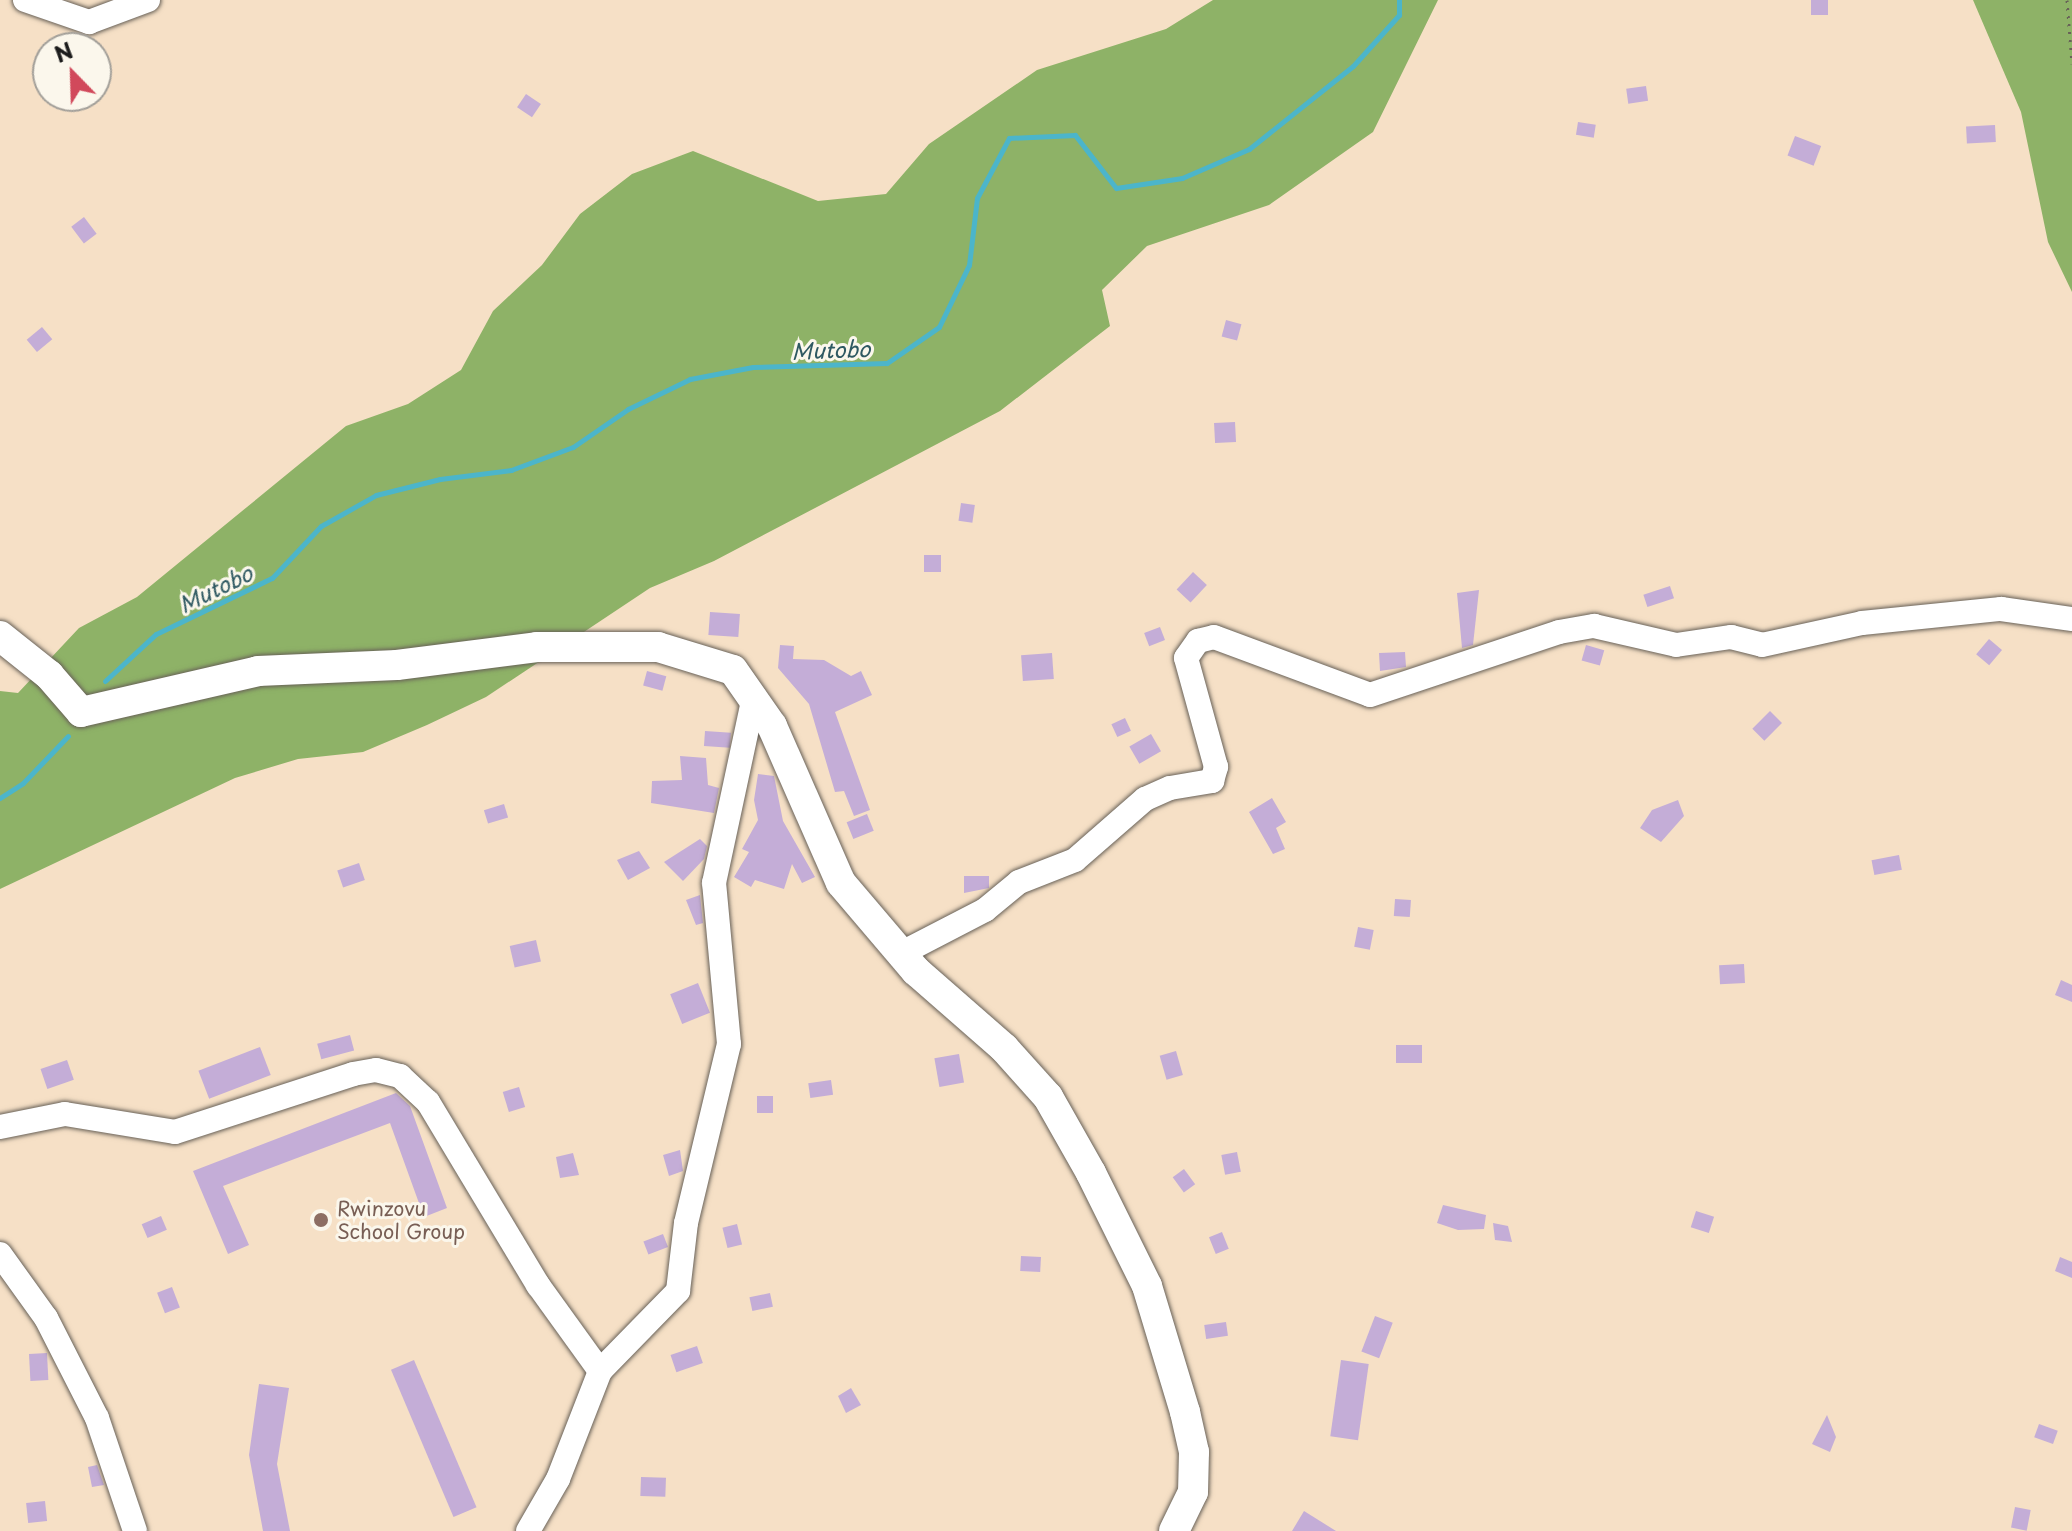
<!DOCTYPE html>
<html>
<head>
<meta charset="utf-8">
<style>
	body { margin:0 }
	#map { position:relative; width:2072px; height:1531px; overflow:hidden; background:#f6e0c6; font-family:"Playpen Sans",sans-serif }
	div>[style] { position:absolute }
	.forest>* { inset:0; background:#8eb267 }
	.stream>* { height:5px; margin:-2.5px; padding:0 2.5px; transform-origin:2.5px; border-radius:2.5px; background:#4cb5ca }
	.building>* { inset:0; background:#c4add7; transform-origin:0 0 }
	.path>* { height:3px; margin-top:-1.5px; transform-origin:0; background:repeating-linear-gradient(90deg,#686158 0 2px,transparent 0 8px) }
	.roads { filter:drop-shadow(0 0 2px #686158) drop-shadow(0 0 2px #686158) }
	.minor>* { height:24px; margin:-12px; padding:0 12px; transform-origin:12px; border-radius:12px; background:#fff }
	.major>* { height:30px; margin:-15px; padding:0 15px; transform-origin:15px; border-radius:15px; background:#fff }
	.dots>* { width:22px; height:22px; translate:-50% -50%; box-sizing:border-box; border:4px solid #fbf7ec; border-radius:50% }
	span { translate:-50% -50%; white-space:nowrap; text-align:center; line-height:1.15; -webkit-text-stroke:6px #fbf7ec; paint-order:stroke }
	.education-label { font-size:20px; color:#785e54 }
	.left { translate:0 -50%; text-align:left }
	.water-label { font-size:22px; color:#2f5962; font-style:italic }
	.north { position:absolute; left:32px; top:32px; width:80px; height:80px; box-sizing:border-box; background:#fbf7ec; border:2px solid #a29f99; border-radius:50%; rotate:337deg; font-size:22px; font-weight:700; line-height:32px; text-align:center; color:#1c1c1c }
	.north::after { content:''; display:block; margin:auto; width:28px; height:36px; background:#d1495b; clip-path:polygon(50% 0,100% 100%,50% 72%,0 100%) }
</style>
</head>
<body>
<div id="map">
	<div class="forest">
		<div style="clip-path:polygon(1213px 0,1438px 0,1373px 132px,1269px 205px,1147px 246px,1102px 290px,1110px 326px,1000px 411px,714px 561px,650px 588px,486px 697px,427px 725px,363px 752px,298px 759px,235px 778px,0 889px,0 691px,18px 693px,79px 628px,137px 597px,346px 426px,408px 404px,461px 370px,493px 311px,542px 265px,580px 214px,632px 174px,693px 151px,818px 201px,886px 194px,929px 144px,1037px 70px,1166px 29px)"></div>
		<div style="clip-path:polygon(1973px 0,2072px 0,2072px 292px,2048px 242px,2021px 112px)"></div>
	</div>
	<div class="stream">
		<div style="left:105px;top:681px;width:69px;rotate:-42.7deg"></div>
		<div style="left:156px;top:634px;width:129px;rotate:-25.8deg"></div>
		<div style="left:272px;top:578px;width:71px;rotate:-46.7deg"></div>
		<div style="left:321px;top:526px;width:63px;rotate:-29.4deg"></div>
		<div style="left:376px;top:495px;width:66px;rotate:-14deg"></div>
		<div style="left:440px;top:479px;width:72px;rotate:-7.2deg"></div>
		<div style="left:511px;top:470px;width:66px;rotate:-20.4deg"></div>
		<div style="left:573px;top:447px;width:67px;rotate:-34.6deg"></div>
		<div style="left:628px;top:409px;width:69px;rotate:-25.8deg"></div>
		<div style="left:690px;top:379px;width:64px;rotate:-10.8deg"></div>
		<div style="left:753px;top:367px;width:134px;rotate:-1.7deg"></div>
		<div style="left:887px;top:363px;width:63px;rotate:-34.7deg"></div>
		<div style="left:939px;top:327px;width:69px;rotate:-64.2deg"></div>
		<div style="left:969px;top:265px;width:67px;rotate:-83.2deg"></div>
		<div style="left:977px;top:198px;width:68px;rotate:-61.9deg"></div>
		<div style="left:1009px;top:138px;width:66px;rotate:-2.6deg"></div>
		<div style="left:1075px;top:135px;width:67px;rotate:52.3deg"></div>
		<div style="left:1116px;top:188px;width:67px;rotate:-8.6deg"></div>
		<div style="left:1182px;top:178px;width:73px;rotate:-23.4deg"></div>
		<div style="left:1249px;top:149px;width:133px;rotate:-38.6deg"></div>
		<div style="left:1353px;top:66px;width:69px;rotate:-48deg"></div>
		<div style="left:1399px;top:15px;width:15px;rotate:-90deg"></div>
		<div style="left:0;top:798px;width:27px;rotate:-33deg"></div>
		<div style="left:23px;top:783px;width:65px;rotate:-46.2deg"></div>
	</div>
	<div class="building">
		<div style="left:1811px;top:0;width:17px;height:15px"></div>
		<div style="left:1646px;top:86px;width:15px;height:20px;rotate:82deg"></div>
		<div style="left:526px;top:94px;width:18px;height:16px;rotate:34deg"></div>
		<div style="left:1578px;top:122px;width:18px;height:13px;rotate:9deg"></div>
		<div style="left:1995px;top:125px;width:17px;height:29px;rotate:87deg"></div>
		<div style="left:1795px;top:136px;width:28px;height:21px;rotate:21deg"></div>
		<div style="left:84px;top:217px;width:21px;height:16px;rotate:53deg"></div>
		<div style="left:1226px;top:320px;width:16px;height:17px;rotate:15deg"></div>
		<div style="left:42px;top:327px;width:16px;height:20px;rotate:50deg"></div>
		<div style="left:1235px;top:422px;width:20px;height:21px;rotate:87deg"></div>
		<div style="left:961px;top:503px;width:14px;height:18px;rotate:8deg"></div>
		<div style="left:924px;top:555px;width:17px;height:17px"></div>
		<div style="left:1193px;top:572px;width:19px;height:24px;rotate:43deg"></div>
		<div style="left:1670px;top:586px;width:13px;height:28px;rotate:72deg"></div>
		<div style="clip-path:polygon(1479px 590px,1473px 645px,1462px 648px,1457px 593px)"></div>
		<div style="left:710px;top:612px;width:30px;height:23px;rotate:4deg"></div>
		<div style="left:1160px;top:627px;width:14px;height:17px;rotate:69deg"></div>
		<div style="left:1989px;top:639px;width:17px;height:20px;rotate:40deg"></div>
		<div style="clip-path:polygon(780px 645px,794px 646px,793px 659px,824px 660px,851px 676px,861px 671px,872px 695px,835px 712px,870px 810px,854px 816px,844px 791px,835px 792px,809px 704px,778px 668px)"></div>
		<div style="left:1586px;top:645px;width:19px;height:16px;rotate:16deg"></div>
		<div style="clip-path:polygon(1405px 652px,1406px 667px,1380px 671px,1379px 653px)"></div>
		<div style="left:1052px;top:653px;width:26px;height:31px;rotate:86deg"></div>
		<div style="left:647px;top:671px;width:20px;height:15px;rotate:15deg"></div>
		<div style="left:1770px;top:711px;width:17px;height:25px;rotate:45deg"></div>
		<div style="left:1125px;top:718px;width:14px;height:15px;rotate:65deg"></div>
		<div style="left:705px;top:731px;width:26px;height:15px;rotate:4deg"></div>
		<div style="left:1151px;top:734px;width:20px;height:25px;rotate:60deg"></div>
		<div style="clip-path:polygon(680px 756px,706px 758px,708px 785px,719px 788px,714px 813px,651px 803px,652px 781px,682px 780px)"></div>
		<div style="clip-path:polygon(758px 774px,774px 776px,783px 821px,815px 877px,802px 883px,792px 864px,784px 889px,755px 880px,751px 887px,734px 877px,749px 852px,742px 849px,758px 820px,754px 800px)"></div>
		<div style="clip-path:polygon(1272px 798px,1286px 822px,1276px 828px,1285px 849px,1273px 854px,1249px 812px)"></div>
		<div style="clip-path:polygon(1678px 800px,1684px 816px,1661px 842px,1640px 828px,1652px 810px)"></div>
		<div style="left:504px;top:804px;width:14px;height:21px;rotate:73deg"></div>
		<div style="left:867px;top:814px;width:18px;height:22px;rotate:68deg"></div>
		<div style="clip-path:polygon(700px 839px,707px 846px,704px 859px,683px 881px,664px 862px)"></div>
		<div style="clip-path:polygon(639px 851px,650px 868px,628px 880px,617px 860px)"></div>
		<div style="left:1899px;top:855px;width:15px;height:28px;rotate:79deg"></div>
		<div style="left:359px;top:863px;width:18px;height:23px;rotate:71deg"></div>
		<div style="clip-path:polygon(964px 876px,989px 876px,989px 888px,964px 893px)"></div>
		<div style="clip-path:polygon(700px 895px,703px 923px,696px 925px,686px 900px)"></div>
		<div style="left:1395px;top:899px;width:16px;height:17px;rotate:4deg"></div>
		<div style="left:1358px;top:927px;width:16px;height:20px;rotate:11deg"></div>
		<div style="left:536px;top:940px;width:22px;height:27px;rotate:77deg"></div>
		<div style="left:1744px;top:964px;width:19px;height:25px;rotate:87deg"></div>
		<div style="clip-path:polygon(2061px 980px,2072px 985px,2072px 1002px,2055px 995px)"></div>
		<div style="left:698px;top:983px;width:32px;height:30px;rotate:68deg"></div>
		<div style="left:350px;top:1035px;width:16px;height:34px;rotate:75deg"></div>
		<div style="left:1422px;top:1045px;width:18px;height:26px;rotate:90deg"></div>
		<div style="left:260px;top:1047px;width:30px;height:66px;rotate:69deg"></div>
		<div style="left:1176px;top:1051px;width:25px;height:17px;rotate:74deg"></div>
		<div style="left:959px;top:1054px;width:29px;height:25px;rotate:80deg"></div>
		<div style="left:67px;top:1060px;width:21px;height:28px;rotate:71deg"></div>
		<div style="left:831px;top:1080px;width:15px;height:23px;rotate:82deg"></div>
		<div style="left:519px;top:1087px;width:21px;height:17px;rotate:73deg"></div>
		<div style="clip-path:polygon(396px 1093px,410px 1106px,447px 1208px,424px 1217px,390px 1123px,223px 1186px,249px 1245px,228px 1254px,193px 1171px)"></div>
		<div style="left:757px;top:1096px;width:16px;height:17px"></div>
		<div style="clip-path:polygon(680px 1150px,683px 1171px,669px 1176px,663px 1155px)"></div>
		<div style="left:1237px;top:1152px;width:20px;height:16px;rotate:79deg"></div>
		<div style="clip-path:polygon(573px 1153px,579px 1175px,560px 1178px,556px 1157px)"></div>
		<div style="left:1184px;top:1169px;width:19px;height:14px;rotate:54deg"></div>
		<div style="clip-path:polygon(1443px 1205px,1486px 1215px,1484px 1229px,1458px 1230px,1437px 1223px)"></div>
		<div style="left:1696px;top:1211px;width:19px;height:17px;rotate:18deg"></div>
		<div style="left:161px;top:1216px;width:15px;height:21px;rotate:67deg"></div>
		<div style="clip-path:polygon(1493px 1223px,1508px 1226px,1512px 1242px,1495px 1240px)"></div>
		<div style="left:737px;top:1224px;width:21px;height:15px;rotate:76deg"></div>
		<div style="left:1222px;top:1232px;width:18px;height:14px;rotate:68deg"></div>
		<div style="left:663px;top:1234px;width:14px;height:21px;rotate:69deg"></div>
		<div style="left:1021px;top:1256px;width:20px;height:15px;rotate:3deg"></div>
		<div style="clip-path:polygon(2060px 1257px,2072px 1262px,2072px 1278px,2055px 1271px)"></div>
		<div style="left:172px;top:1287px;width:22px;height:16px;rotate:69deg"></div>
		<div style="left:770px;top:1293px;width:14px;height:21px;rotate:78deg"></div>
		<div style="left:1375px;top:1316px;width:19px;height:38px;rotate:21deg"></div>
		<div style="left:1226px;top:1322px;width:14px;height:22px;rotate:82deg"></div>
		<div style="left:697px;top:1346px;width:18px;height:28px;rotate:71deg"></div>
		<div style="left:29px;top:1354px;width:18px;height:27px;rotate:-3deg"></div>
		<div style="left:414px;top:1360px;width:160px;height:25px;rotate:67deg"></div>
		<div style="left:1341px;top:1360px;width:28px;height:77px;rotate:8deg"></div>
		<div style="clip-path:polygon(259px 1384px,289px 1388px,277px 1464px,290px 1531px,263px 1531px,249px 1455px)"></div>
		<div style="clip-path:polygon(851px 1388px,861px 1405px,846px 1413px,838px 1396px)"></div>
		<div style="clip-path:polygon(1827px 1415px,1836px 1437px,1830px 1452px,1812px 1444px)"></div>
		<div style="left:2039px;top:1424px;width:20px;height:14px;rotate:20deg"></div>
		<div style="clip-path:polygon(97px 1465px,104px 1485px,92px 1487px,88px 1467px)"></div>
		<div style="left:641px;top:1477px;width:25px;height:19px;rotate:2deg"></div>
		<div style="left:45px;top:1501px;width:20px;height:19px;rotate:84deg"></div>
		<div style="left:2015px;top:1507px;width:16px;height:21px;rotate:11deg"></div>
		<div style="clip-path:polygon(1304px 1511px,1336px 1531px,1292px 1531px)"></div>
	</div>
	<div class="path">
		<div style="left:2067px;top:0;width:64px;rotate:85.5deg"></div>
	</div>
	<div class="roads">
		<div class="minor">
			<div style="left:25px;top:0;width:68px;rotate:19deg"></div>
			<div style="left:89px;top:22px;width:63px;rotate:-20.4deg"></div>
			<div style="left:900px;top:954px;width:96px;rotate:-27.4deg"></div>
			<div style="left:985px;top:910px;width:44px;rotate:-39.5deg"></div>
			<div style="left:1019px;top:882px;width:60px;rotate:-21.4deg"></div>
			<div style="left:1075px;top:860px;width:93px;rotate:-41.1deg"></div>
			<div style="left:1145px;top:799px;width:27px;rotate:-24deg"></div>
			<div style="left:1170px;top:788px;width:43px;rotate:-9.5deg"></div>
			<div style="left:1212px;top:781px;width:15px;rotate:-74deg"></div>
			<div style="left:1216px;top:767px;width:113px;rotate:-105.4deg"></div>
			<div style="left:1186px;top:658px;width:21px;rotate:-55deg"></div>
			<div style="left:1198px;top:641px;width:16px;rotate:-14deg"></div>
			<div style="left:1214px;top:637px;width:166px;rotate:20.4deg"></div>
			<div style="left:1370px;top:695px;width:199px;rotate:-18.4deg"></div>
			<div style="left:1559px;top:632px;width:36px;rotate:-10deg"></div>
			<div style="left:1594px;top:626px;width:84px;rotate:13deg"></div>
			<div style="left:1676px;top:645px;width:56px;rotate:-8.3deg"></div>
			<div style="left:1731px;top:637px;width:32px;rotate:14deg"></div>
			<div style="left:1762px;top:645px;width:102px;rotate:-12.4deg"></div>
			<div style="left:1862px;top:623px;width:140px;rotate:-5.8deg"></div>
			<div style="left:2001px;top:609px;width:72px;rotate:8deg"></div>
			<div style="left:0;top:1127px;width:66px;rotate:-11.3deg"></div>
			<div style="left:65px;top:1114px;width:111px;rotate:9.3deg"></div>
			<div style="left:175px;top:1132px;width:187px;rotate:-18deg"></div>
			<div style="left:353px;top:1074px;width:23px;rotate:-10deg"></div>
			<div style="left:376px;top:1070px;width:25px;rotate:14deg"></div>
			<div style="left:400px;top:1076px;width:38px;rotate:43deg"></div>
			<div style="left:428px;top:1102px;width:214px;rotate:59deg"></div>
			<div style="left:538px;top:1285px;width:106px;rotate:54.2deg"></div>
			<div style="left:0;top:1254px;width:79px;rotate:54.3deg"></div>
			<div style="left:46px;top:1318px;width:112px;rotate:63deg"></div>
			<div style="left:97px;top:1418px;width:119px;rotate:71.4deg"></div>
			<div style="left:528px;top:1531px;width:60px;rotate:-60deg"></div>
			<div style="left:558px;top:1479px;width:116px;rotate:-68.7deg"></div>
			<div style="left:600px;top:1371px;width:112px;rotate:-45.7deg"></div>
			<div style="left:678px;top:1291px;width:68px;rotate:-83.3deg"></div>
			<div style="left:686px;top:1223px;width:184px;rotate:-76.5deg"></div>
			<div style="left:729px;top:1044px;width:162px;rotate:-95.3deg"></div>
			<div style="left:714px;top:883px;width:191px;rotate:-77.9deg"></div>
		</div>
		<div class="major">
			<div style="left:0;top:636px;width:63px;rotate:38.5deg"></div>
			<div style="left:49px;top:675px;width:49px;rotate:49.1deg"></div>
			<div style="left:81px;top:712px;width:182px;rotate:-13deg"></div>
			<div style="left:258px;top:671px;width:139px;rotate:-2.5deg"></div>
			<div style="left:397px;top:665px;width:141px;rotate:-7.3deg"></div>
			<div style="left:537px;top:647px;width:121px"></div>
			<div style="left:658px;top:647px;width:78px;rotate:17deg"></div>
			<div style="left:733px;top:670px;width:68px;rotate:55.1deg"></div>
			<div style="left:772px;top:726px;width:171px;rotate:66.3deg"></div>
			<div style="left:841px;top:883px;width:116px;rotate:49.6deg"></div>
			<div style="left:916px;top:971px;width:117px;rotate:41.2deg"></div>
			<div style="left:1004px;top:1048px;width:66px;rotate:48.1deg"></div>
			<div style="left:1048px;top:1097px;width:87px;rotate:60.5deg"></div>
			<div style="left:1091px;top:1173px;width:126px;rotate:63.6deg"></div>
			<div style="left:1147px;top:1286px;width:132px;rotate:73.2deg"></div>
			<div style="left:1185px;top:1412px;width:41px;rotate:77.3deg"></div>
			<div style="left:1194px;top:1452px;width:40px;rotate:91.4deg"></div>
			<div style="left:1193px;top:1492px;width:43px;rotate:116deg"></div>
		</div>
	</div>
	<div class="dots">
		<div style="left:321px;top:1220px;background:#8d6e63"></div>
	</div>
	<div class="education-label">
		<span class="left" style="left:337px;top:1220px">Rwinzovu<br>School Group</span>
	</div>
	<div class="water-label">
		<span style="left:831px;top:349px;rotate:-2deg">Mutobo</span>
		<span style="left:215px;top:588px;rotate:-26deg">Mutobo</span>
	</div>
	<div class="north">N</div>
</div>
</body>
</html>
